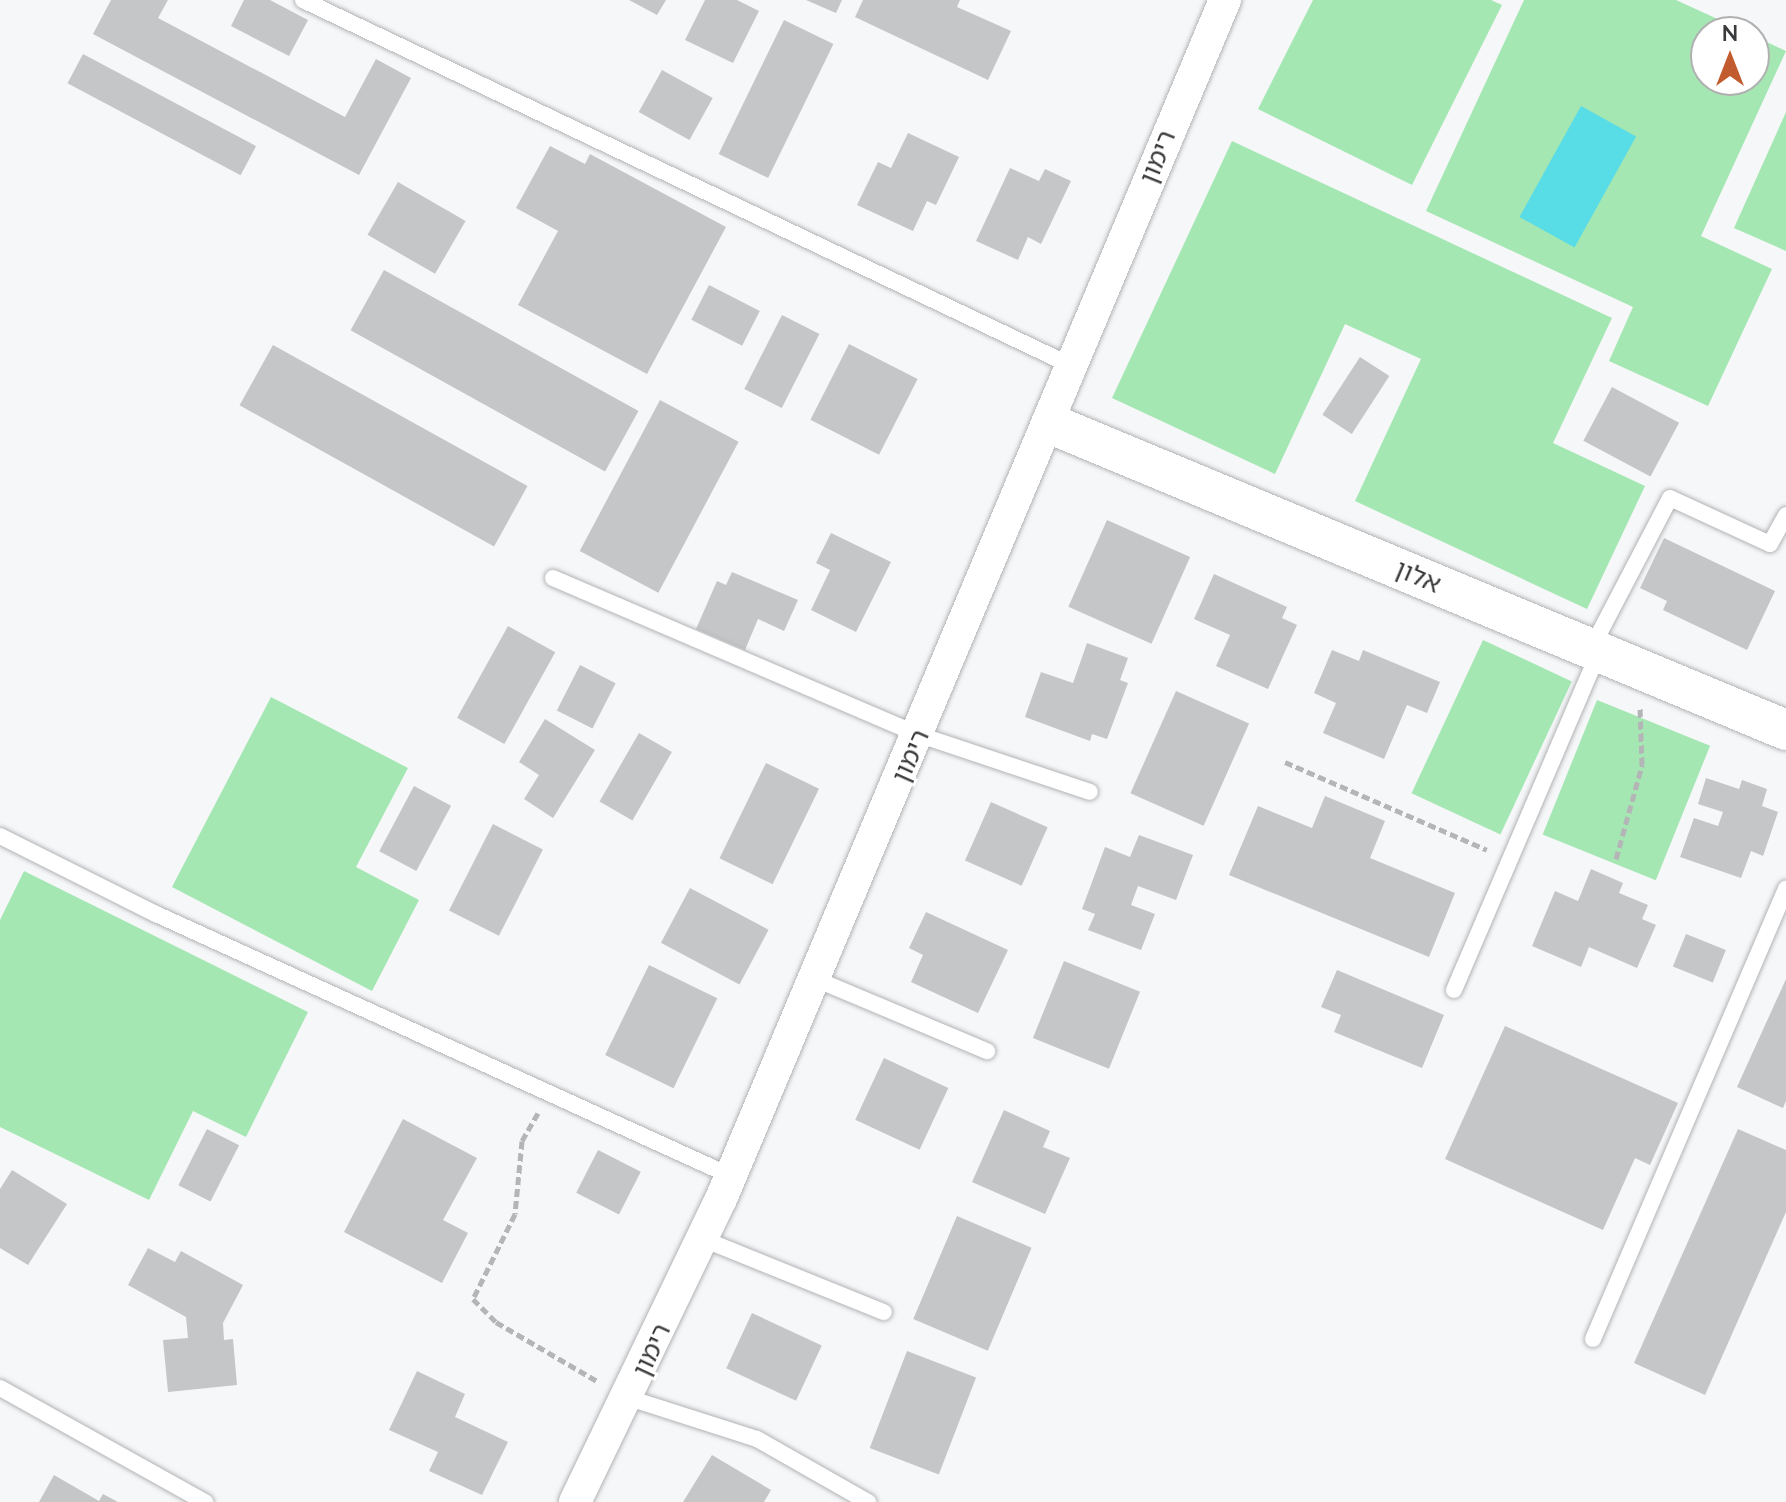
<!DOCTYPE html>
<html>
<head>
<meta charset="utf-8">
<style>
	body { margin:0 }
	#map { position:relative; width:1786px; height:1502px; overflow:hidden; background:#f6f7f9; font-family:"Nunito Sans","Noto Sans Hebrew",sans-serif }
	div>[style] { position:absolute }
	.green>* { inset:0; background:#a5e7b3; transform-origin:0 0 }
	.water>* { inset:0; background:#58dce5; transform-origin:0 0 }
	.building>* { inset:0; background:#c4c6c7; transform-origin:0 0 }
	.path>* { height:5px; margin-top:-2.5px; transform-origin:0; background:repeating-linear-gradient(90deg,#b4b5b7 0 8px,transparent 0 12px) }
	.roads { filter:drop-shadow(0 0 2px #b2b3b5) drop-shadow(0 0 2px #b2b3b5) }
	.service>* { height:16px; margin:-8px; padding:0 8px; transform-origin:8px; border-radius:8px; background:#fff }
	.minor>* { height:32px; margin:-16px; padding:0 16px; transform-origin:16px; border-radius:16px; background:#fff }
	.tertiary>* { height:40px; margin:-20px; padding:0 20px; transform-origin:20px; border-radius:20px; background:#fff }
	span { translate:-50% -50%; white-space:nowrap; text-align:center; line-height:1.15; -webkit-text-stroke:6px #fff; paint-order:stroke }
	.street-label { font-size:26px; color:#393a3b }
	.north { position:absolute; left:1690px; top:16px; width:80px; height:80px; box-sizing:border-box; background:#fff; border:2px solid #b0b0b1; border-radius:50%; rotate:0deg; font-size:22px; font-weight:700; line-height:32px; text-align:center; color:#393a3b }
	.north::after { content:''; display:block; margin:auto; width:28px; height:36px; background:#c25c2e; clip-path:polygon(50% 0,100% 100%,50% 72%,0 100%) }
</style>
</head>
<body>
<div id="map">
	<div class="green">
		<div style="clip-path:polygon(1313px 0,1491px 0,1502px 5px,1412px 185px,1258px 109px)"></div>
		<div style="clip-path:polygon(1524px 0,1676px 0,1746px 32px,1706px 32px,1706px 80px,1754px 80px,1754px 36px,1786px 51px,1701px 236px,1772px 269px,1708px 406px,1609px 361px,1633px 307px,1426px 211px)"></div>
		<div style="clip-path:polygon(1786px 112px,1786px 251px,1734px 228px)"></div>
		<div style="clip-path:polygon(1232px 141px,1612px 318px,1553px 443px,1645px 486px,1587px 609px,1355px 501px,1421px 359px,1345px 324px,1275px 474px,1112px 398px)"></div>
		<div style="left:1483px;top:640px;width:98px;height:169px;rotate:25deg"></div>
		<div style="clip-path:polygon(271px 697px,408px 768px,356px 867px,419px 900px,372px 991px,172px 887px)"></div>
		<div style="left:1597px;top:700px;width:122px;height:145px;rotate:22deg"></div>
		<div style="clip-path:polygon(24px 871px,308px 1012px,246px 1137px,193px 1111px,149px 1200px,0 1127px,0 920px)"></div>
	</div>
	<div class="water">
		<div style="left:1581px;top:106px;width:63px;height:127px;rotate:29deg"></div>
	</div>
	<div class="building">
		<div style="clip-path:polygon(111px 0,168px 0,158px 18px,345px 117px,376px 59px,411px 78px,359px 175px,93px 34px)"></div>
		<div style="clip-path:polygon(244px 0,270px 0,308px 20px,289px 56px,231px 26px)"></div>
		<div style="clip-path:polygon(629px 0,666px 0,657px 15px)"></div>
		<div style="clip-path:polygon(705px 0,737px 0,759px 11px,733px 63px,685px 40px)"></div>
		<div style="clip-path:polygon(806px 0,842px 0,836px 13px)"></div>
		<div style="clip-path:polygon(863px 0,960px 0,957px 7px,1011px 31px,988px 80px,855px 17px)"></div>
		<div style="left:784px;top:20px;width:55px;height:149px;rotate:26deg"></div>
		<div style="left:83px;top:54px;width:196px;height:33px;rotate:28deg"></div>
		<div style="left:662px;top:70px;width:58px;height:48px;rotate:29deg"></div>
		<div style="clip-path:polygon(908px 133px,959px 157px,936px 205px,927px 201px,913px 231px,857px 205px,878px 162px,891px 168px)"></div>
		<div style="clip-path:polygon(550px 146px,585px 164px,590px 154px,726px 227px,647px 374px,518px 305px,558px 231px,516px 208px)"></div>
		<div style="clip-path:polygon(1010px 168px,1039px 181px,1045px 169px,1071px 181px,1041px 244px,1028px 237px,1018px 260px,976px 241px)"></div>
		<div style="left:398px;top:182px;width:78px;height:61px;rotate:30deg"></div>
		<div style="left:384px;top:270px;width:291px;height:69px;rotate:29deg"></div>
		<div style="left:709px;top:285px;width:57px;height:39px;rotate:27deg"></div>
		<div style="left:782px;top:315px;width:42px;height:83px;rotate:27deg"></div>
		<div style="left:849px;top:344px;width:77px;height:85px;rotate:27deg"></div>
		<div style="left:273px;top:345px;width:291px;height:69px;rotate:29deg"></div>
		<div style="left:1360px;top:357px;width:35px;height:69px;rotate:33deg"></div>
		<div style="left:1612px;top:387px;width:76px;height:61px;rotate:28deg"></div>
		<div style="left:660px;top:400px;width:89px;height:171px;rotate:28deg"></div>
		<div style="left:1107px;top:520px;width:91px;height:95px;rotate:24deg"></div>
		<div style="clip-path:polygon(831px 533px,891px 562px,856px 632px,811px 610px,830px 570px,816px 563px)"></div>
		<div style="clip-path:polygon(1664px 538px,1775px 591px,1747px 650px,1663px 610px,1667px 601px,1640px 588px)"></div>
		<div style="clip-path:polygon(732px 572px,798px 600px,784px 631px,758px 619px,745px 650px,696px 629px,717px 581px,726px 585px)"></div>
		<div style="clip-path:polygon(1214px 574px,1287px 607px,1282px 618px,1297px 625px,1268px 689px,1216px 666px,1230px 635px,1194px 619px)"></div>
		<div style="left:508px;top:626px;width:54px;height:105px;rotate:29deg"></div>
		<div style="clip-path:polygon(1087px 643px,1128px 658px,1120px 680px,1128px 683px,1107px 739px,1092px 734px,1090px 741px,1025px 717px,1041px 672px,1073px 683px)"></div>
		<div style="clip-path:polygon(1332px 650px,1359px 661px,1363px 650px,1440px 682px,1427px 713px,1407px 705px,1384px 759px,1323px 733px,1336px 703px,1314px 693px)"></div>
		<div style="left:580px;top:665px;width:40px;height:51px;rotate:27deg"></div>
		<div style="left:1176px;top:691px;width:80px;height:112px;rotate:24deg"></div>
		<div style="clip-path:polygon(545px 719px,595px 750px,553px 818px,524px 799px,539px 775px,519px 762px)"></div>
		<div style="left:639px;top:733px;width:38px;height:79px;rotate:30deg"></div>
		<div style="left:766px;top:763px;width:59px;height:106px;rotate:26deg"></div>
		<div style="clip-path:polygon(1706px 778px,1739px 789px,1742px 780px,1767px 789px,1762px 806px,1778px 812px,1763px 856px,1751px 851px,1741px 878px,1680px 857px,1694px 818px,1718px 826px,1723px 812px,1698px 804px)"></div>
		<div style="left:414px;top:786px;width:42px;height:74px;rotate:28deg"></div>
		<div style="clip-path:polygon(1325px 796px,1385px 821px,1370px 858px,1455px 893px,1429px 957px,1229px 875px,1258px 806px,1312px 828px)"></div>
		<div style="left:991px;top:802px;width:62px;height:64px;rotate:24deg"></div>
		<div style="left:493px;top:824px;width:56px;height:97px;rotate:27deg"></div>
		<div style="clip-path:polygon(1139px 835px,1193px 855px,1176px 900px,1138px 886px,1131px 905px,1155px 914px,1141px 950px,1088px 930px,1095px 914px,1082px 909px,1105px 847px,1130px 857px)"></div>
		<div style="clip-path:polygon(1591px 869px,1623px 883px,1619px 893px,1648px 905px,1642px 919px,1656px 925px,1637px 968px,1589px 947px,1581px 967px,1532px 946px,1555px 891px,1578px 901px)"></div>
		<div style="left:690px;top:888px;width:89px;height:62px;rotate:28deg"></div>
		<div style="clip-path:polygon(926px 912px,1008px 950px,978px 1013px,911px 982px,923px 955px,909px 948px)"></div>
		<div style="left:1686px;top:934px;width:43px;height:35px;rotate:22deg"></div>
		<div style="left:1064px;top:961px;width:82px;height:83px;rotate:22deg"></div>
		<div style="left:649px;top:965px;width:76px;height:100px;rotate:26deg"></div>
		<div style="clip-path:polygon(1337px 970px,1444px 1015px,1422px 1068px,1334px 1032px,1341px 1015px,1321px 1007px)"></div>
		<div style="clip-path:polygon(1786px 979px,1786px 1101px,1783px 1108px,1737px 1087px)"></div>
		<div style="clip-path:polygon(1505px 1026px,1678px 1103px,1650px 1165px,1635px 1158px,1603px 1230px,1445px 1159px)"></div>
		<div style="left:884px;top:1058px;width:71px;height:68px;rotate:25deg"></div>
		<div style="clip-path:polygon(1004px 1110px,1050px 1131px,1043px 1147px,1070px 1158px,1045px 1214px,972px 1182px)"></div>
		<div style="clip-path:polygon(403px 1119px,477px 1158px,443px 1220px,468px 1233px,442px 1283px,344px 1232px)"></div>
		<div style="left:207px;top:1129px;width:36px;height:63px;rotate:27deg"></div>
		<div style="clip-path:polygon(1738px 1129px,1786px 1150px,1786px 1212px,1705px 1395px,1634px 1363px)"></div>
		<div style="left:598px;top:1150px;width:48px;height:48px;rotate:27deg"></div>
		<div style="clip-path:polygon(12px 1170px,67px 1204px,28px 1265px,0 1248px,0 1189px)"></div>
		<div style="left:957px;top:1216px;width:81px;height:112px;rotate:23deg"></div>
		<div style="clip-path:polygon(148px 1248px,175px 1262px,181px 1251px,243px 1285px,223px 1323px,224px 1340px,233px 1339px,237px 1385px,168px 1392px,163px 1340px,188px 1338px,186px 1317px,128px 1285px)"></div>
		<div style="left:752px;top:1313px;width:77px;height:61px;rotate:25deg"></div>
		<div style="left:907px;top:1351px;width:74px;height:104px;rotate:21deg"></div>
		<div style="clip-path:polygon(417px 1371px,465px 1394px,455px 1417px,508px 1442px,482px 1495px,429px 1471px,438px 1452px,389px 1430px)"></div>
		<div style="clip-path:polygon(712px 1455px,771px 1490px,764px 1502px,683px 1502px)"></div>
		<div style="clip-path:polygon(54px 1475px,99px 1501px,103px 1494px,118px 1502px,39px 1502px)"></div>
	</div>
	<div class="path">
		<div style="left:1285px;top:762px;width:220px;rotate:23.5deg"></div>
		<div style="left:1616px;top:859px;width:98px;rotate:-74.5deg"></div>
		<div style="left:1642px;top:765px;width:58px;rotate:-92deg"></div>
		<div style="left:538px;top:1113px;width:32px;rotate:120deg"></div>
		<div style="left:522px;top:1141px;width:73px;rotate:95.5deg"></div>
		<div style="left:515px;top:1214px;width:95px;rotate:116.3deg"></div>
		<div style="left:473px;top:1299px;width:33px;rotate:45deg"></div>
		<div style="left:496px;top:1322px;width:117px;rotate:30.3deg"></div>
	</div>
	<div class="roads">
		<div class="service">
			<div style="left:303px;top:0;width:854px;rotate:25.45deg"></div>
			<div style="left:553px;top:578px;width:399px;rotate:23.2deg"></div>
			<div style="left:920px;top:735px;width:179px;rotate:18.5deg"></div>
			<div style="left:1591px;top:649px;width:170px;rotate:-62.4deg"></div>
			<div style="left:1670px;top:498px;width:110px;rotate:24.7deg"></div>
			<div style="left:1770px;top:544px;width:33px;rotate:-61deg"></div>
			<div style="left:0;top:836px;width:174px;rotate:26.6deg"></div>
			<div style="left:156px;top:914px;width:632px;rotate:24.5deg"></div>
			<div style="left:813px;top:978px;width:189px;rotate:22.8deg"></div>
			<div style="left:1454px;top:990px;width:368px;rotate:-66.8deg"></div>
			<div style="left:703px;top:1239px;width:195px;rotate:22deg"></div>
			<div style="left:1593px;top:1339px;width:490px;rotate:-66.8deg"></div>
			<div style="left:0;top:1388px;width:235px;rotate:29.1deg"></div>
			<div style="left:629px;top:1398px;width:134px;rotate:17.8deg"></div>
			<div style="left:757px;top:1439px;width:128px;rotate:29.6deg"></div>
		</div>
		<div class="minor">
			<div style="left:575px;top:1502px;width:336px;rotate:-64.3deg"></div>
			<div style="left:721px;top:1199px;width:1301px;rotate:-67.2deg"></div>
		</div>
		<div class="tertiary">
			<div style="left:1051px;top:424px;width:796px;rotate:22.6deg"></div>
		</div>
	</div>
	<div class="street-label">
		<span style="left:1158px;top:157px;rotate:-68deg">רימון</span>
		<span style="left:1418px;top:577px;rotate:23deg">אלון</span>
		<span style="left:911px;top:756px;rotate:-66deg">רימון</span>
		<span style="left:652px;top:1350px;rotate:-65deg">רימון</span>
	</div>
	<div class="north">N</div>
</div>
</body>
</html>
